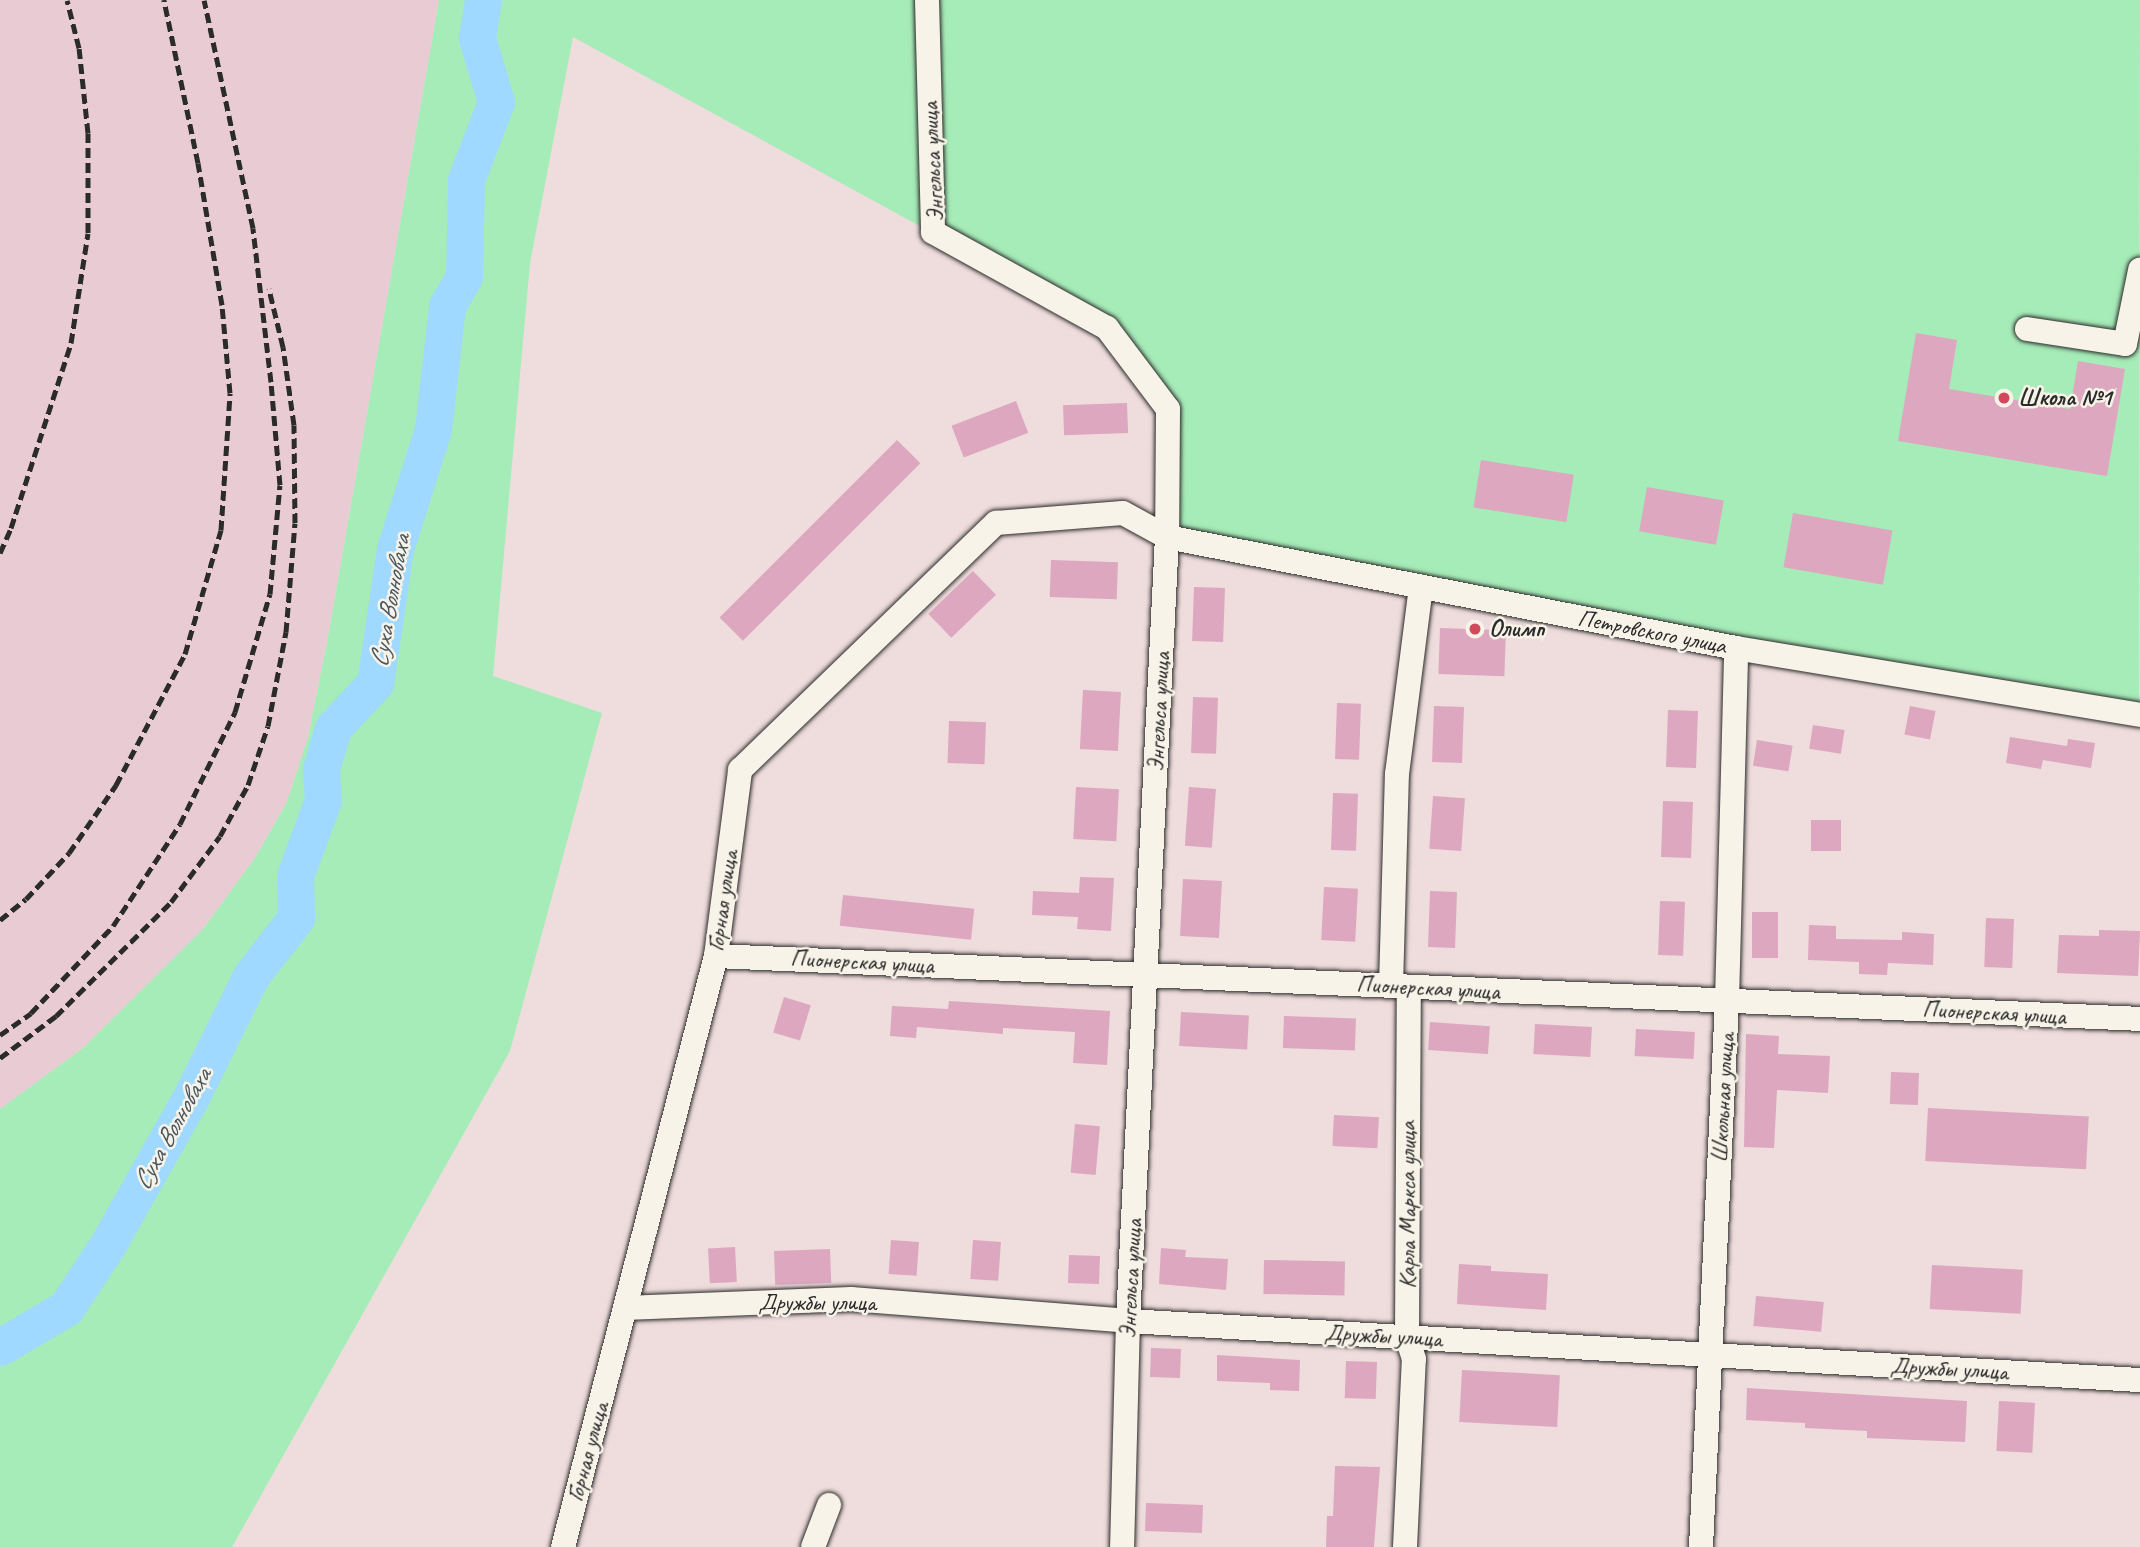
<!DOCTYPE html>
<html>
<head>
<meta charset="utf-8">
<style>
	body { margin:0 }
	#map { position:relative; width:2140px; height:1547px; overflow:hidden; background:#efdcdc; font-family:Caveat,sans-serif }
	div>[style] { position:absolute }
	.built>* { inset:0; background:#e9ccd3 }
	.green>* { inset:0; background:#a6ecb8 }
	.river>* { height:37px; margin:-18.5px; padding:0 18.5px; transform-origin:18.5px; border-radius:18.5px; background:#9fd9ff }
	.building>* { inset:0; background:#dca7bf; transform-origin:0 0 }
	.roads { filter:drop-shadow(0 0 2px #2b2b2b) drop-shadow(0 0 2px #2b2b2b) }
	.street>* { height:24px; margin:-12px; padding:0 12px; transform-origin:12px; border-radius:12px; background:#f7f3e8 }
	.rail>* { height:5px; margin-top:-2.5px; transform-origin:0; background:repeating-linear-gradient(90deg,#2b2b2b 0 10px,transparent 0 15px) }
	.dots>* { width:19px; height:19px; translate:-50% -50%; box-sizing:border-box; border:4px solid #f7f3e8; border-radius:50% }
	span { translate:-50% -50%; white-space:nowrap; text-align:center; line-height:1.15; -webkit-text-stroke:5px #f7f3e8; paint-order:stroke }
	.street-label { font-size:24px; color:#2b2b2b }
	.poi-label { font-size:24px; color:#2b2b2b; font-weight:700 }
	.left { translate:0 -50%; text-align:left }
	.water-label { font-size:26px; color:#485660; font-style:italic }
</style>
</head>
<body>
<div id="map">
	<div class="built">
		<div style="clip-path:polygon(0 0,439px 0,328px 637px,308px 737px,287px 802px,255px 858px,203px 929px,83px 1048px,0 1109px)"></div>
	</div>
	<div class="green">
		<div style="clip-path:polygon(439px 0,2140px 0,2139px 714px,1167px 537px,1168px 409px,1107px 328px,573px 37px,530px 263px,493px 676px,602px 713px,510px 1051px,232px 1547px,0 1547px,0 1109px,83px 1048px,203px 929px,255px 858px,287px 802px,308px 737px,328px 637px)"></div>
	</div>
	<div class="river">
		<div style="left:0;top:1347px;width:77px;rotate:-30.6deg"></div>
		<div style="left:66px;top:1308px;width:74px;rotate:-56.5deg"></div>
		<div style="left:107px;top:1246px;width:171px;rotate:-60.6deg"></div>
		<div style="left:191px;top:1097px;width:135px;rotate:-63.6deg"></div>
		<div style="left:251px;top:976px;width:73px;rotate:-52.2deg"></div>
		<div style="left:296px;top:918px;width:42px;rotate:-91.4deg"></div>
		<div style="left:295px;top:876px;width:81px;rotate:-69.8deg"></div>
		<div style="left:323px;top:800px;width:31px;rotate:-94deg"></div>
		<div style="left:321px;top:769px;width:43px;rotate:-73.7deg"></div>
		<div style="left:333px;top:728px;width:62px;rotate:-47deg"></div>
		<div style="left:375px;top:683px;width:135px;rotate:-81.5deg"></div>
		<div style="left:395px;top:549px;width:126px;rotate:-72.4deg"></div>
		<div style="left:433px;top:429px;width:124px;rotate:-83.5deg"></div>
		<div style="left:447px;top:306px;width:34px;rotate:-60deg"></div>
		<div style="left:464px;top:277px;width:97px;rotate:-88.8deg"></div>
		<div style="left:466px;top:180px;width:84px;rotate:-69deg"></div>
		<div style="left:496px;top:102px;width:67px;rotate:-106.5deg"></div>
		<div style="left:477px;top:38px;width:38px;rotate:-81deg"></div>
	</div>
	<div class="building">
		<div style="clip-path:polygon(1916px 333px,1957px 340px,1949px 389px,2070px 409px,2078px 361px,2125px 369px,2107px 476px,1898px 441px)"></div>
		<div style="left:1016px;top:401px;width:34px;height:69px;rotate:69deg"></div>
		<div style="left:1127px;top:403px;width:30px;height:64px;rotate:88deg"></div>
		<div style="left:897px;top:440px;width:33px;height:251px;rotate:45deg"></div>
		<div style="left:1481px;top:460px;width:94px;height:48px;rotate:9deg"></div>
		<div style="left:1647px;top:487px;width:78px;height:45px;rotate:10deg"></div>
		<div style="left:1793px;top:513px;width:101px;height:55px;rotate:10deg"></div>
		<div style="left:1051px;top:560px;width:67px;height:37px;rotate:2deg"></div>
		<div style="left:973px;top:571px;width:33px;height:62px;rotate:46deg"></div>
		<div style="left:1194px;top:587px;width:31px;height:54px;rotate:2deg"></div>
		<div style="left:1440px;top:628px;width:66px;height:46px;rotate:2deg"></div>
		<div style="left:1083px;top:690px;width:38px;height:59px;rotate:3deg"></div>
		<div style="left:1193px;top:697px;width:25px;height:56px;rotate:2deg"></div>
		<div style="left:1337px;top:703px;width:24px;height:56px;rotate:2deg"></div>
		<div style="left:1434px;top:706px;width:30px;height:56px;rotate:2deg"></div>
		<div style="left:1910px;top:706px;width:26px;height:29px;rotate:11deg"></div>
		<div style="left:1668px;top:710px;width:30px;height:57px;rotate:2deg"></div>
		<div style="left:949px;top:721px;width:37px;height:42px;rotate:2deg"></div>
		<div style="left:1813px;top:725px;width:32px;height:24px;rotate:9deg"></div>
		<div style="clip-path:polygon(2010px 737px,2067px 746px,2068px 739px,2095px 743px,2091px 768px,2043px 760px,2041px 769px,2006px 763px)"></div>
		<div style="left:1757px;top:740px;width:36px;height:26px;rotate:9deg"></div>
		<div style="left:1076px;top:787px;width:43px;height:52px;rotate:3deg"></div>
		<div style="left:1189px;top:787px;width:27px;height:59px;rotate:4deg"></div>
		<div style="left:1333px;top:793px;width:25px;height:57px;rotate:2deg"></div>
		<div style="left:1433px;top:796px;width:32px;height:53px;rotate:4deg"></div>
		<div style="left:1663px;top:801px;width:30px;height:56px;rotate:2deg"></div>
		<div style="left:1811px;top:820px;width:30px;height:31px"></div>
		<div style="clip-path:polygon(1080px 877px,1114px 878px,1111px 931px,1077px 929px,1078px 917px,1032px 915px,1033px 891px,1079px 893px)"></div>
		<div style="left:1183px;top:879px;width:39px;height:57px;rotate:3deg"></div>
		<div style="left:1324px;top:887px;width:34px;height:53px;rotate:3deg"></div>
		<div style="left:1430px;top:891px;width:27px;height:56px;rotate:2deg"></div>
		<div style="left:843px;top:895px;width:132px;height:31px;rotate:6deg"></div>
		<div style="left:1660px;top:901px;width:25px;height:54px;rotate:2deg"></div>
		<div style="left:1752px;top:912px;width:26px;height:46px"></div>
		<div style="left:1986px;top:918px;width:28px;height:49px;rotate:2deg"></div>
		<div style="clip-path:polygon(1809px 925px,1836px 926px,1836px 939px,1902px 940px,1902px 932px,1934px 934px,1933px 965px,1888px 963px,1887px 975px,1859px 974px,1859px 962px,1808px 960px)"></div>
		<div style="clip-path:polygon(2099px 930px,2140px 931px,2138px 976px,2057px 973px,2059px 935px,2099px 936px)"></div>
		<div style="left:784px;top:997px;width:28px;height:37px;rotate:17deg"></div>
		<div style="clip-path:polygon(949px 1001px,1110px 1011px,1107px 1065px,1073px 1063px,1075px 1032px,1003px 1028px,1003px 1034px,917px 1027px,916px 1038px,890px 1036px,892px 1006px,948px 1009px)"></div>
		<div style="left:1181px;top:1012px;width:68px;height:34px;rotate:3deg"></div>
		<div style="left:1284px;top:1016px;width:72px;height:32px;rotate:2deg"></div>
		<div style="left:1430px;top:1022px;width:60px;height:28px;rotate:4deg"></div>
		<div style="left:1535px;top:1024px;width:57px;height:30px;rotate:3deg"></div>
		<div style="left:1636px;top:1029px;width:59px;height:27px;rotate:3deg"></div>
		<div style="clip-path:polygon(1746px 1034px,1779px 1036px,1778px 1054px,1830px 1056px,1828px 1093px,1777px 1090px,1774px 1148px,1744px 1147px)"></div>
		<div style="left:1891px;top:1072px;width:28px;height:32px;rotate:2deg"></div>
		<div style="left:1928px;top:1108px;width:161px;height:53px;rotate:3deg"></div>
		<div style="left:1334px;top:1115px;width:45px;height:31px;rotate:3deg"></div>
		<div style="left:1075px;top:1124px;width:25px;height:49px;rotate:5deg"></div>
		<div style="left:891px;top:1240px;width:28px;height:34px;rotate:4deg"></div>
		<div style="left:973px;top:1240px;width:28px;height:39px;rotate:4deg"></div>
		<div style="left:735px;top:1247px;width:35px;height:27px;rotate:87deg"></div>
		<div style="clip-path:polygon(1161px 1248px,1186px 1250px,1185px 1257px,1228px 1259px,1226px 1290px,1159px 1284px)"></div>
		<div style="left:830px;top:1249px;width:34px;height:56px;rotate:88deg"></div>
		<div style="left:1069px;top:1255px;width:31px;height:28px;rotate:2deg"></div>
		<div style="left:1264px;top:1260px;width:81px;height:34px;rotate:1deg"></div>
		<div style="clip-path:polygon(1459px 1264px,1491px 1266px,1491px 1271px,1548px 1274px,1546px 1310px,1457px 1304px)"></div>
		<div style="left:1932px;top:1265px;width:91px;height:44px;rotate:3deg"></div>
		<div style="left:1756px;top:1296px;width:68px;height:30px;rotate:5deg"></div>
		<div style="left:1151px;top:1348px;width:30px;height:29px;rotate:2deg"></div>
		<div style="clip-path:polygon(1217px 1355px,1300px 1360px,1299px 1391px,1270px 1390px,1270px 1383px,1217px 1381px)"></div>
		<div style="left:1346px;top:1361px;width:31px;height:37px;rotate:2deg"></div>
		<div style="left:1462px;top:1370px;width:98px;height:52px;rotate:3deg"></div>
		<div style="clip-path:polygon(1747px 1388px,1967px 1401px,1965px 1442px,1867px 1438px,1867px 1431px,1805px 1428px,1805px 1423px,1746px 1420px)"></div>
		<div style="left:1999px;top:1401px;width:36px;height:50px;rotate:3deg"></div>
		<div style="clip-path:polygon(1335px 1466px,1380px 1467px,1374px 1547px,1326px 1547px,1327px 1516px,1333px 1516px)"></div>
		<div style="left:1146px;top:1503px;width:57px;height:28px;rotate:2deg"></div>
	</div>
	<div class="roads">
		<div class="street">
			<div style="left:927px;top:0;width:232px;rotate:88.5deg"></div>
			<div style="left:933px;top:232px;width:199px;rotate:28.9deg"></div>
			<div style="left:1107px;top:328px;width:101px;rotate:53deg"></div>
			<div style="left:1168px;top:409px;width:128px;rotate:90.4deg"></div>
			<div style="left:1167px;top:537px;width:785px;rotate:92.85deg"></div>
			<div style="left:1128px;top:1321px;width:226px;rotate:91.5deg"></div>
			<div style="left:2027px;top:329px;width:99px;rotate:8.7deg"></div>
			<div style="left:2125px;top:344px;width:76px;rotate:-78.5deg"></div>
			<div style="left:716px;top:956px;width:1425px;rotate:2.53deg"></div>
			<div style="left:1391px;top:986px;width:212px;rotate:-88.4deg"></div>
			<div style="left:1397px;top:774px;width:189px;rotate:-82.7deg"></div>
			<div style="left:625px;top:1308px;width:226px;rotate:-2.3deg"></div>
			<div style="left:851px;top:1299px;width:278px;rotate:4.5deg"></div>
			<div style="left:1128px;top:1321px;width:1014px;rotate:3.34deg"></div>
			<div style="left:563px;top:1547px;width:610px;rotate:-75.49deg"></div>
			<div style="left:716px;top:956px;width:188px;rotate:-82.6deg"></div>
			<div style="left:740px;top:770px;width:356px;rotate:-44deg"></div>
			<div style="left:996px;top:523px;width:127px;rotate:-4.5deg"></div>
			<div style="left:1123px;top:513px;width:50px;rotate:28.6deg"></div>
			<div style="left:1167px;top:537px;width:580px;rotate:11.04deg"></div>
			<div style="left:1736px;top:648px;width:410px;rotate:9.4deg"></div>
			<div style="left:813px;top:1547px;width:45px;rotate:-69.1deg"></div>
			<div style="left:1405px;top:1547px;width:188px;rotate:-87.3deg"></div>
			<div style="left:1414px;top:1359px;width:22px;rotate:-108deg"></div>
			<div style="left:1407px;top:1338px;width:351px;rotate:-89.7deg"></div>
			<div style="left:1701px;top:1547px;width:547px;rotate:-87.27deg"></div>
			<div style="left:1727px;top:1001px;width:353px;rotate:-88.5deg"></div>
		</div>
	</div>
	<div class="rail">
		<div style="left:0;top:553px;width:27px;rotate:-66deg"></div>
		<div style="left:11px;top:528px;width:194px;rotate:-72deg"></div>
		<div style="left:71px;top:343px;width:111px;rotate:-81.2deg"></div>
		<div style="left:88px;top:233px;width:100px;rotate:-90deg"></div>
		<div style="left:88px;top:133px;width:85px;rotate:-96deg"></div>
		<div style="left:79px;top:48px;width:49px;rotate:-104deg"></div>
		<div style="left:0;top:920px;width:33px;rotate:-39deg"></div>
		<div style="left:26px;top:899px;width:63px;rotate:-46.9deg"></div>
		<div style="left:69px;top:853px;width:83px;rotate:-55.3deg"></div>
		<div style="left:116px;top:785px;width:148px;rotate:-62.2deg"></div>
		<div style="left:185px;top:654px;width:129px;rotate:-73.8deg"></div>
		<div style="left:221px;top:530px;width:137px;rotate:-86.2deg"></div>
		<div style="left:230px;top:393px;width:88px;rotate:-95.2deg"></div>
		<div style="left:222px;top:305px;width:144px;rotate:-99.6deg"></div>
		<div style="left:198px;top:163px;width:167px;rotate:-101.8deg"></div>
		<div style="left:0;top:1035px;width:38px;rotate:-35deg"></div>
		<div style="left:31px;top:1013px;width:120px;rotate:-46.7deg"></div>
		<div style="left:113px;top:926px;width:122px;rotate:-56.7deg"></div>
		<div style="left:180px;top:824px;width:125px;rotate:-63.8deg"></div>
		<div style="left:235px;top:712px;width:123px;rotate:-73.5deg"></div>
		<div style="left:270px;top:594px;width:109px;rotate:-84.8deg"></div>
		<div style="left:280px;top:485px;width:103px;rotate:-95deg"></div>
		<div style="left:271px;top:382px;width:155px;rotate:-96.7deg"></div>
		<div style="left:253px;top:228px;width:233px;rotate:-102.1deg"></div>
		<div style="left:0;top:1058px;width:70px;rotate:-36.9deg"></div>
		<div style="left:56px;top:1016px;width:162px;rotate:-44.7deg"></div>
		<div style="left:171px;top:902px;width:82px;rotate:-53.4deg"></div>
		<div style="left:220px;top:836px;width:58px;rotate:-61.2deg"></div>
		<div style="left:248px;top:785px;width:62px;rotate:-71.3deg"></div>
		<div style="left:268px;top:726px;width:96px;rotate:-79.2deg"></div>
		<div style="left:286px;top:632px;width:109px;rotate:-85.3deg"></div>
		<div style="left:295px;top:523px;width:98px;rotate:-90.6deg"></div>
		<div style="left:294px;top:425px;width:79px;rotate:-98deg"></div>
		<div style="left:283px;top:347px;width:60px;rotate:-103.6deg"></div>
	</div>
	<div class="dots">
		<div style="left:2004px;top:398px;background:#d1495b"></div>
		<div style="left:1475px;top:629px;background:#d1495b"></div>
	</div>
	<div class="street-label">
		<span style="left:933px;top:162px;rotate:-93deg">Энгельса улица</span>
		<span style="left:1652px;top:632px;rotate:11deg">Петровского улица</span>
		<span style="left:1159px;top:712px;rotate:-87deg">Энгельса улица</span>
		<span style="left:723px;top:901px;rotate:-82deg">Горная улица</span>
		<span style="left:862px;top:962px;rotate:3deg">Пионерская улица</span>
		<span style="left:1428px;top:988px;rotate:3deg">Пионерская улица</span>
		<span style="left:1994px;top:1013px;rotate:3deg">Пионерская улица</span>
		<span style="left:1723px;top:1098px;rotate:-87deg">Школьная улица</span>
		<span style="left:1408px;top:1205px;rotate:-90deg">Карла Маркса улица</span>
		<span style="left:1131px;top:1279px;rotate:-87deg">Энгельса улица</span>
		<span style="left:817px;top:1303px">Дружбы улица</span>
		<span style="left:1383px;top:1336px;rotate:3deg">Дружбы улица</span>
		<span style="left:1949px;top:1369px;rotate:3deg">Дружбы улица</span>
		<span style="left:588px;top:1452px;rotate:-75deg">Горная улица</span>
	</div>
	<div class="poi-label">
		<span class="left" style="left:2018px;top:398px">Школа №1</span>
		<span class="left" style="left:1489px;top:629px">Олимп</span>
	</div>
	<div class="water-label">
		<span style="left:390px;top:601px;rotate:-80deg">Суха Волноваха</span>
		<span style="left:172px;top:1129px;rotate:-61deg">Суха Волноваха</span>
	</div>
</div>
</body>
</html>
